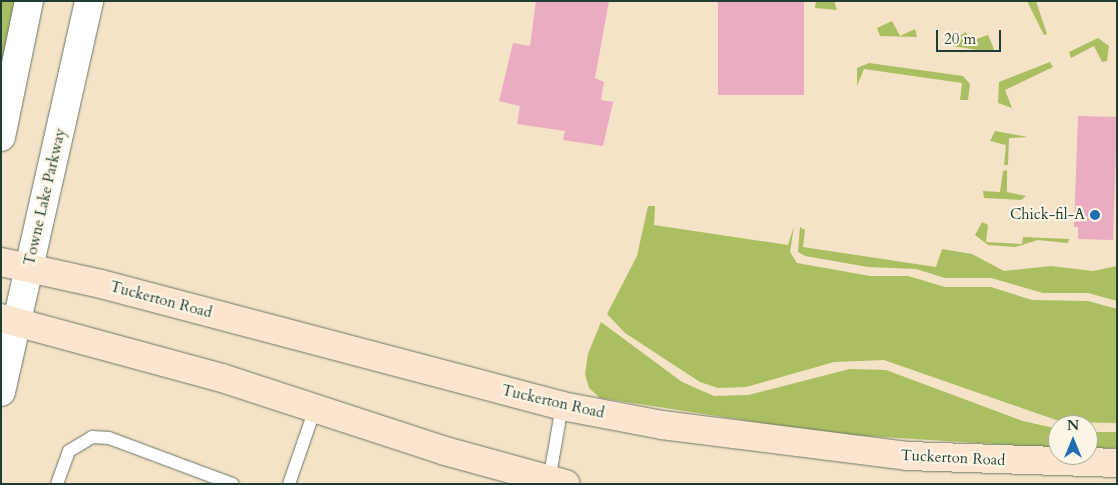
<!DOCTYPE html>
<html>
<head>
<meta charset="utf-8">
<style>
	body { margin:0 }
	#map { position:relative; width:1118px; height:485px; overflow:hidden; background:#f4e3c6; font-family:Cardo,serif }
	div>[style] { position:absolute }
	.green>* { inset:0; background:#aabe62; transform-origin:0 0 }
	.building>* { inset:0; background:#ebacc2; transform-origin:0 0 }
	.roads { filter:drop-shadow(0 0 1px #6a7767) drop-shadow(0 0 1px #6a7767) }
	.service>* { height:12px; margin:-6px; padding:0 6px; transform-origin:6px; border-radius:6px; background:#fff }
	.tertiary>* { height:28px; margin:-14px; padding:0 14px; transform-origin:14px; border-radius:14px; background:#fff }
	.secondary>* { height:28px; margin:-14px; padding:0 14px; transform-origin:14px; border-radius:14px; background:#fce5cf }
	.dots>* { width:14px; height:14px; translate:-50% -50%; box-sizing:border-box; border:2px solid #fcf5e5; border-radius:50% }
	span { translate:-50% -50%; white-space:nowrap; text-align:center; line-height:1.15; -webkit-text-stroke:4.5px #fcf5e5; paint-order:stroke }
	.street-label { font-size:15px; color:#1f3d34 }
	.poi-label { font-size:15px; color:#1f3d34 }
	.right { translate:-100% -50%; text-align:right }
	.frame { position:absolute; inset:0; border:2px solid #1f3d34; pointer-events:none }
	.north { position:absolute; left:1048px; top:415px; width:50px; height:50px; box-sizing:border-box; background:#fcf5e5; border:1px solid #a4ab9e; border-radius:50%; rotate:0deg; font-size:14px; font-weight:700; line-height:20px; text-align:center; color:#1f3d34 }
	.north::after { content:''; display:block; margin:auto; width:18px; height:22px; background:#1f6fb2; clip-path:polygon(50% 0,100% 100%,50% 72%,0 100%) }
	.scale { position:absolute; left:936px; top:30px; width:65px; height:22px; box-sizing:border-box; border:2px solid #1f3d34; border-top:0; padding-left:6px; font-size:15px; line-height:18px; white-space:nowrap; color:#1f3d34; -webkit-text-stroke:4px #fcf5e5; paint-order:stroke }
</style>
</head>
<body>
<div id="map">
	<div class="green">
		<div style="clip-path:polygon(1px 1px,19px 1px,1px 81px)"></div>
		<div style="clip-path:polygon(816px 1px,834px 1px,837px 10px,815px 8px)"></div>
		<div style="clip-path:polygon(1027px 1px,1036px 1px,1047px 34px,1044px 35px)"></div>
		<div style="clip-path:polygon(892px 21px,900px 36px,915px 29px,917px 37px,880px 36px,877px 28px)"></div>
		<div style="clip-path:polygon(966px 32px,970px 41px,988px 35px,994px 49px,990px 52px,953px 46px,952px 40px)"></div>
		<div style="clip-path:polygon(1098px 38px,1109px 46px,1107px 61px,1102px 62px,1094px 46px,1071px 58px,1069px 52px)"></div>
		<div style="clip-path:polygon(1050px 62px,1053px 67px,1005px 90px,1012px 108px,998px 103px,999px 82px)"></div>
		<div style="clip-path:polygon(869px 63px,963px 76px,970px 84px,968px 100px,960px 100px,962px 83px,864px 69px,857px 86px,857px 68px)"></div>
		<div style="clip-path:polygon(995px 131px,1028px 137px,1009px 138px,1008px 165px,1004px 165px,1006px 145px,990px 141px)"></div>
		<div style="clip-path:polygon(1007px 170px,1007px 192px,1026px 196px,1021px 200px,984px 198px,983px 191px,1000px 192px,1003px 171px)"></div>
		<div style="clip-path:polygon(648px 206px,655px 206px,654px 225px,788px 245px,794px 226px,790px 252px,797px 263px,870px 276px,908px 276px,945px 287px,991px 287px,1032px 300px,1088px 301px,1117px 309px,1117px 423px,1062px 422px,884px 360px,834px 362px,746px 387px,718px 388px,700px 382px,625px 333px,607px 314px,637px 256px)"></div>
		<div style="clip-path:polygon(982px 222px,988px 225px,986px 242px,1022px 244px,1023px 237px,1069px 239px,1068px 243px,1038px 240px,1015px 247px,988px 245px,975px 235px)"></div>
		<div style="clip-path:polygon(800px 227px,805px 230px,803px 247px,936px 267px,942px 249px,972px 254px,1004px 271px,1051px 266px,1093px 271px,1117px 266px,1117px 301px,1088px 293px,1043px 293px,991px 278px,945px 278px,916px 269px,868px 267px,805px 256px,798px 252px)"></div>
		<div style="clip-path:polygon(601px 322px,682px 382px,714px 396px,748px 395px,850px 369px,886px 370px,1023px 421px,1058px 429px,1058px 448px,833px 434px,600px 398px,589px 388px,585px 374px,588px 354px)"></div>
		<div style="left:1117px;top:432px;width:16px;height:29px;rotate:90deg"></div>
	</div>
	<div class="building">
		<div style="clip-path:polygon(536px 1px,609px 1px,595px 78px,604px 82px,601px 100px,613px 102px,603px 146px,563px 140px,565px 131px,517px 124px,520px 106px,499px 101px,513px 43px,530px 46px)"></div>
		<div style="left:718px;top:1px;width:86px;height:94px"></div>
		<div style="clip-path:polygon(1078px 116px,1117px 117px,1113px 240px,1078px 239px,1078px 227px,1074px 227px)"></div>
	</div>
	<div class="roads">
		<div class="service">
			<div style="left:549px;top:481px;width:76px;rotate:-80.2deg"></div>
			<div style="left:57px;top:484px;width:35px;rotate:-70deg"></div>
			<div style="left:69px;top:451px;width:27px;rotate:-31deg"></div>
			<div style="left:92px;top:437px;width:17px;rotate:3deg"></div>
			<div style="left:109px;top:438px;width:132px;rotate:20.4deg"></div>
			<div style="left:289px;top:484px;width:79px;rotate:-70.9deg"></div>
		</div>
		<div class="tertiary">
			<div style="left:1px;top:137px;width:139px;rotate:-78.4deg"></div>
			<div style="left:1px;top:392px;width:401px;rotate:-77.3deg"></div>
		</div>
		<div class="secondary">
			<div style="left:1px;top:262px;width:102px;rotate:12.4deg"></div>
			<div style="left:101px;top:284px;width:477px;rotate:14.8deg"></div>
			<div style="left:562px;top:406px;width:102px;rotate:10.8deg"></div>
			<div style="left:662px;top:425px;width:247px;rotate:7.2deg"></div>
			<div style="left:907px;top:456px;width:210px;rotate:1.9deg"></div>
			<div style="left:1px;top:318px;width:229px;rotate:15.2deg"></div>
			<div style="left:222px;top:378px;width:235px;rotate:18.1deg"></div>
			<div style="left:445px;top:451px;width:125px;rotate:15.3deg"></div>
		</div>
	</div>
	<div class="dots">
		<div style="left:1095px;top:215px;background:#1f6fb2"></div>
	</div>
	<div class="street-label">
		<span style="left:45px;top:197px;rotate:-77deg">Towne Lake Parkway</span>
		<span style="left:161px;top:300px;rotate:15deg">Tuckerton Road</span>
		<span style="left:553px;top:402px;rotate:13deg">Tuckerton Road</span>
		<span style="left:953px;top:458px;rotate:3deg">Tuckerton Road</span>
	</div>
	<div class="poi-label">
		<span class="right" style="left:1085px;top:215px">Chick-fil-A</span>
	</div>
	<div class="frame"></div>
	<div class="north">N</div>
	<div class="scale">20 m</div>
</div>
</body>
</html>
